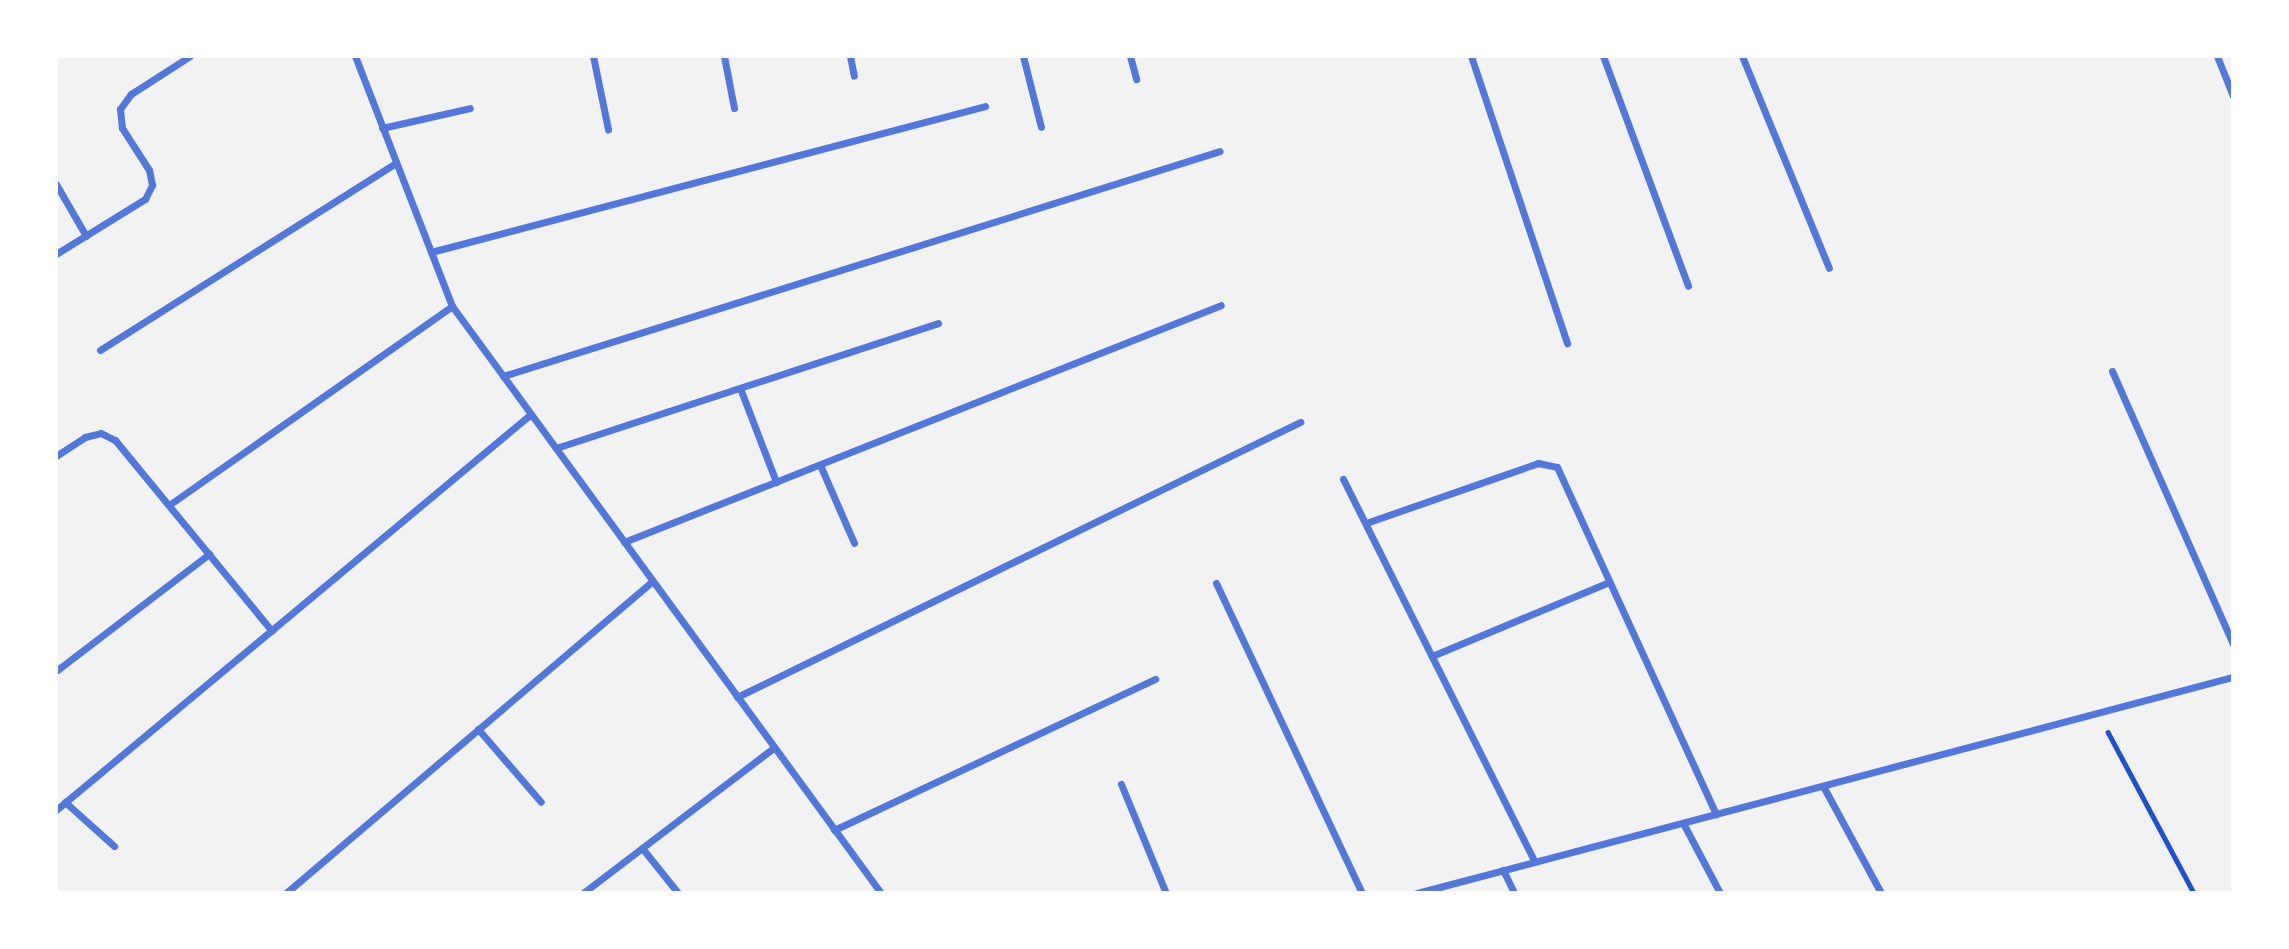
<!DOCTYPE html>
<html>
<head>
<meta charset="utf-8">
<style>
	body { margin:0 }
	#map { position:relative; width:2289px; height:949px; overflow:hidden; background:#f2f2f2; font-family:"Public Sans",sans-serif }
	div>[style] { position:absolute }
	.path>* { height:4.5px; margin:-2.25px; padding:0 2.25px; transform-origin:2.25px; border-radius:2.25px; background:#1d4ed8 }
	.minor>* { height:7px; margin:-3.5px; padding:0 3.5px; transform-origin:3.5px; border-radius:3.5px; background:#5277de }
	span { translate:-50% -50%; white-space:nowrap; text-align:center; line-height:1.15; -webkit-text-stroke:5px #fff; paint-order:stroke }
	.frame { position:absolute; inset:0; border:58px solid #fff; pointer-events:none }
</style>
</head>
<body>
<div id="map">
	<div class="path">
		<div style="left:2108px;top:732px;width:183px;rotate:61.9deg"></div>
	</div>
	<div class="minor">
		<div style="left:355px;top:56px;width:268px;rotate:68.8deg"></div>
		<div style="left:452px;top:306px;width:727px;rotate:53.84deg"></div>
		<div style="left:593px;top:56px;width:75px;rotate:78.4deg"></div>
		<div style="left:724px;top:56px;width:53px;rotate:79.1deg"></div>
		<div style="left:850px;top:56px;width:20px;rotate:79deg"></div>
		<div style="left:1023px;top:56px;width:73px;rotate:75.8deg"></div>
		<div style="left:1130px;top:56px;width:24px;rotate:75deg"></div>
		<div style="left:1471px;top:56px;width:303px;rotate:71.5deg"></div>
		<div style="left:1603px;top:56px;width:245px;rotate:69.7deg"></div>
		<div style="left:1742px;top:56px;width:229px;rotate:67.7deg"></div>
		<div style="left:2217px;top:56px;width:43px;rotate:68.2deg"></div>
		<div style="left:382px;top:128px;width:90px;rotate:-12.8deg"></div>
		<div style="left:56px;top:184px;width:60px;rotate:60deg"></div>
		<div style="left:431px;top:252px;width:573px;rotate:-14.76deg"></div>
		<div style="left:56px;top:254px;width:105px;rotate:-31.7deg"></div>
		<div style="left:145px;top:199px;width:16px;rotate:-63deg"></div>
		<div style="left:152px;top:185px;width:15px;rotate:-101deg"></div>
		<div style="left:149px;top:170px;width:50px;rotate:-122.7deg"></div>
		<div style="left:122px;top:128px;width:19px;rotate:-96deg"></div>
		<div style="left:120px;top:109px;width:19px;rotate:-54deg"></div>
		<div style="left:131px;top:94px;width:70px;rotate:-32.8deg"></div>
		<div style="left:100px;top:350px;width:350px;rotate:-32.3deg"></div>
		<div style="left:2112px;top:371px;width:299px;rotate:66.1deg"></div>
		<div style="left:503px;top:376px;width:751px;rotate:-17.42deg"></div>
		<div style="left:740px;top:388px;width:101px;rotate:69deg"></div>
		<div style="left:556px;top:448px;width:402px;rotate:-18.1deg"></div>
		<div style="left:56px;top:456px;width:35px;rotate:-33deg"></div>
		<div style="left:85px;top:437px;width:16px;rotate:-14deg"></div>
		<div style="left:101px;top:433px;width:16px;rotate:27deg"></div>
		<div style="left:115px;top:440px;width:247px;rotate:50.6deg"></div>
		<div style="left:820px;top:465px;width:85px;rotate:66.4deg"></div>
		<div style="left:1343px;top:479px;width:428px;rotate:63.4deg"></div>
		<div style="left:169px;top:505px;width:346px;rotate:-35.1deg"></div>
		<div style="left:1366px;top:523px;width:182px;rotate:-19.2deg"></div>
		<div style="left:1538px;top:463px;width:19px;rotate:12deg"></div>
		<div style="left:1557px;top:467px;width:382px;rotate:65.4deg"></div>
		<div style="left:624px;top:542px;width:642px;rotate:-21.65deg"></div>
		<div style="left:1216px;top:583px;width:343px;rotate:64.8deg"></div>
		<div style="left:1432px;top:656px;width:192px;rotate:-22.7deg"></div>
		<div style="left:56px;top:671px;width:193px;rotate:-37.4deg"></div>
		<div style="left:737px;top:697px;width:627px;rotate:-26.03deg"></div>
		<div style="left:478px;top:729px;width:96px;rotate:49.2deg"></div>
		<div style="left:1121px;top:784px;width:118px;rotate:67.6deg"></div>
		<div style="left:1823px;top:786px;width:122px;rotate:61.5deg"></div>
		<div style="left:65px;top:802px;width:66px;rotate:41.9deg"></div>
		<div style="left:56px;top:810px;width:618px;rotate:-39.82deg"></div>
		<div style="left:1683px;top:823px;width:79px;rotate:62.1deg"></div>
		<div style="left:834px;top:830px;width:355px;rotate:-25.2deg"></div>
		<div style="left:642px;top:848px;width:58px;rotate:51.3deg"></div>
		<div style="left:1503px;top:870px;width:25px;rotate:64deg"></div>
		<div style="left:286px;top:893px;width:481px;rotate:-40.4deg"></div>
		<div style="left:583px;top:893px;width:239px;rotate:-37.3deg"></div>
		<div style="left:1417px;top:893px;width:844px;rotate:-14.83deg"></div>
	</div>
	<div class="frame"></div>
</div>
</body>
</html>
